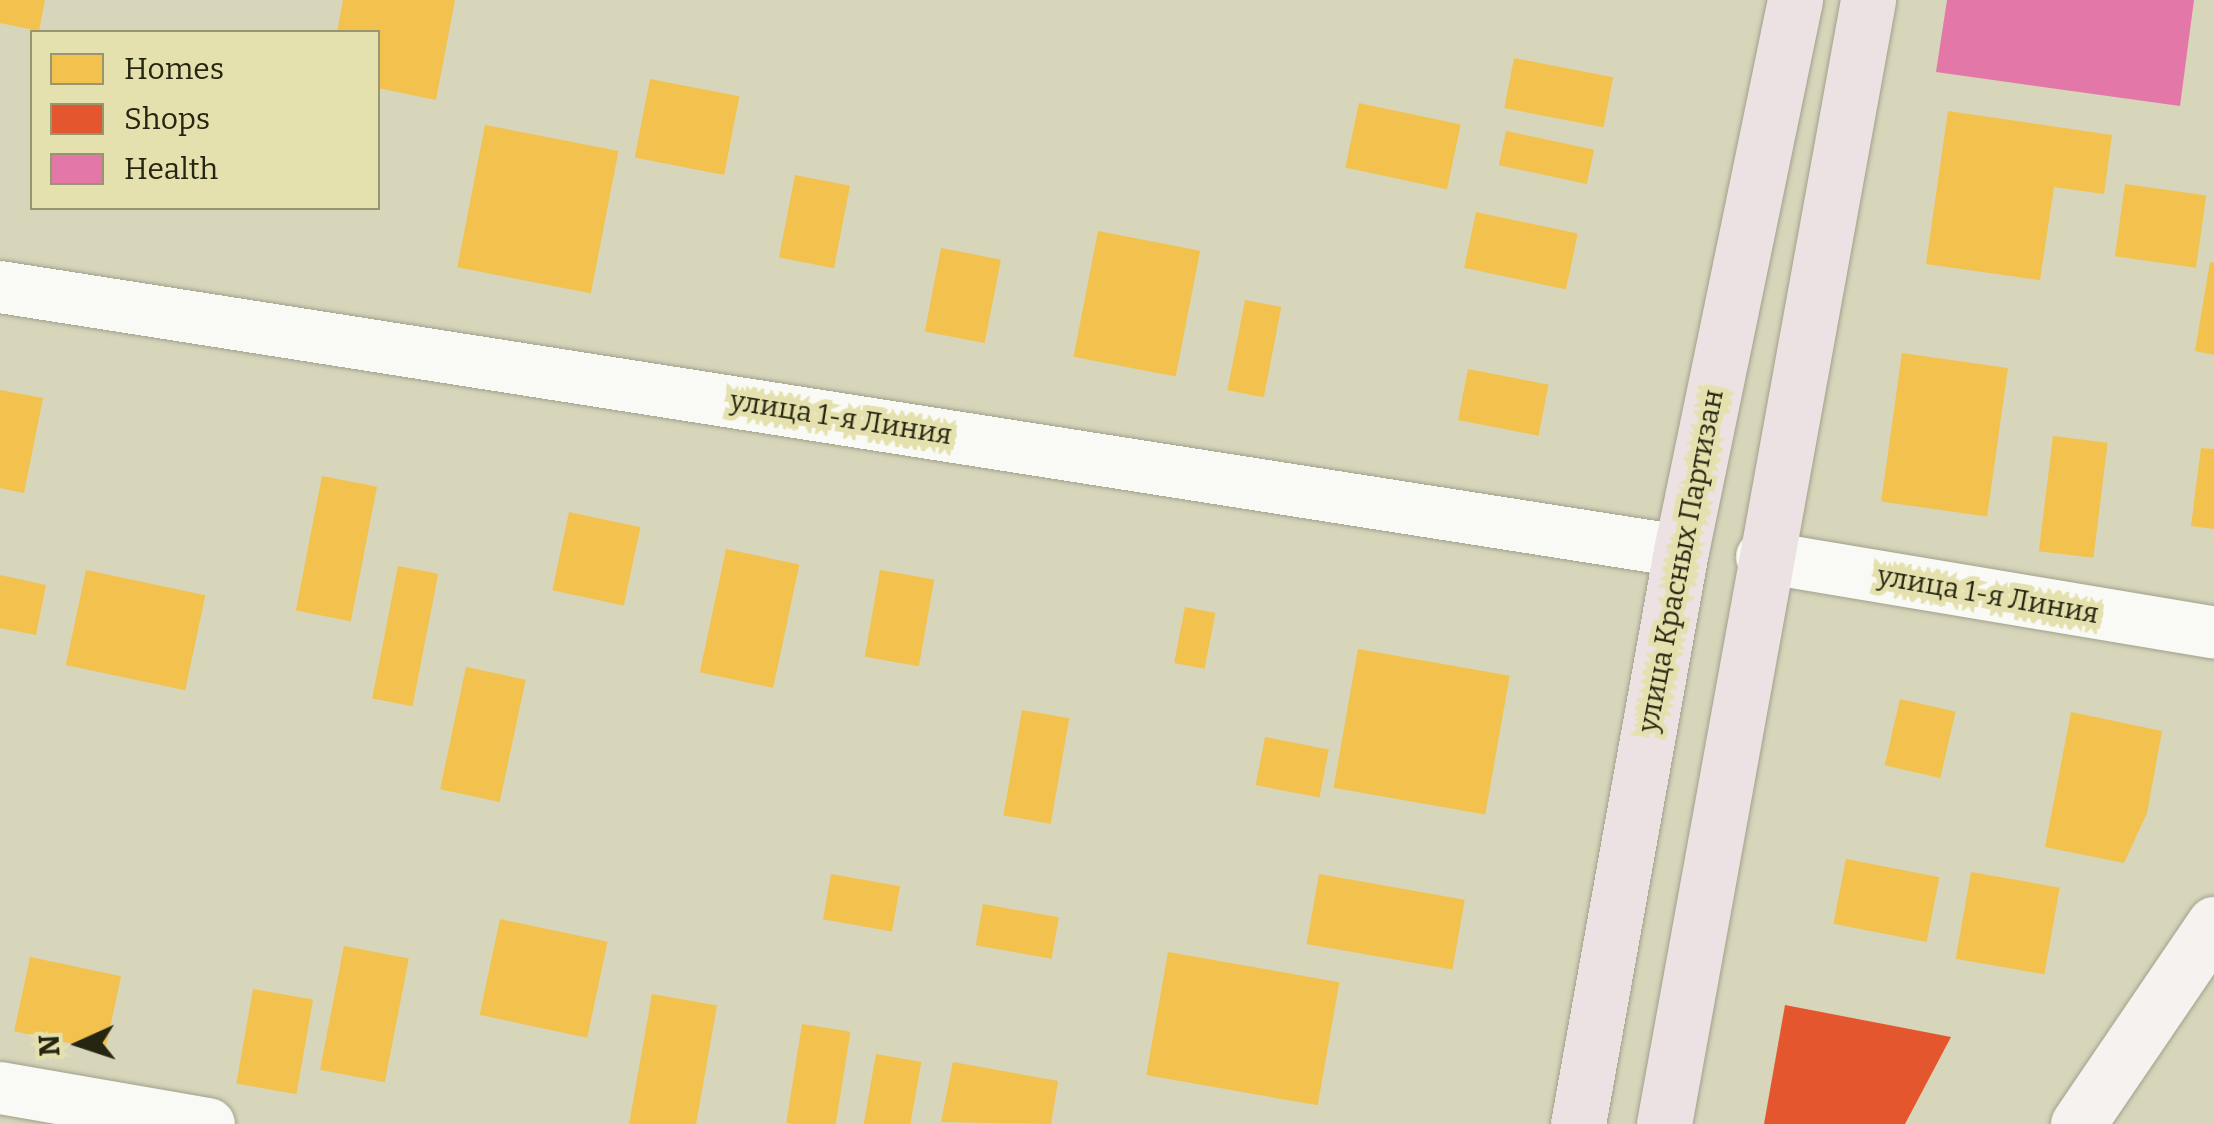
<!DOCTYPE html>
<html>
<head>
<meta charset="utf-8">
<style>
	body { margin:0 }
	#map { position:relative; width:2214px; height:1124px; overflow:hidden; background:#d7d6bb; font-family:Bitter,serif }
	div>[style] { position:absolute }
	.homes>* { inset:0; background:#f2c14e; transform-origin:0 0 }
	.shops>* { inset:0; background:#e4572e }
	.health>* { inset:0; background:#e377a8 }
	.roads { filter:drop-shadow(0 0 2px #a1a08b) drop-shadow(0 0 2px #a1a08b) }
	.street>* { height:52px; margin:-26px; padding:0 26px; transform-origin:26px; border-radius:26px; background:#f9f9f5 }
	.secondary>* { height:55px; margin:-27.5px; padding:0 27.5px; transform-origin:27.5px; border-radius:27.5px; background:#f5f2f0 }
	.highway>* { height:55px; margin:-27.5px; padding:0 27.5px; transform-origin:27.5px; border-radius:27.5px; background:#ece2e4 }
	span { translate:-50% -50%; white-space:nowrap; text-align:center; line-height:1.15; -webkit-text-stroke:10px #e4e1ae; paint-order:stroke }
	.street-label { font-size:28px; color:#262511 }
	.legend { position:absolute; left:30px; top:30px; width:350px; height:180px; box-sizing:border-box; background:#e4e1ae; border:2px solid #98966f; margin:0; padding:12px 18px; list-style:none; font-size:30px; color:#262511 }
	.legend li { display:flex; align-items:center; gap:20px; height:50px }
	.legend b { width:50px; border:2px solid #98966f }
	.north { position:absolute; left:30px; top:994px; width:100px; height:100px; -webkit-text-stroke:8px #e4e1ae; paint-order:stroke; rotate:267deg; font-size:28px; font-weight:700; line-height:40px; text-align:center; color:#262511 }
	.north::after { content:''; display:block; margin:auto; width:35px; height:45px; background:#262511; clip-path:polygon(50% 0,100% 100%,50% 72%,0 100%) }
</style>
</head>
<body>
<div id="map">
	<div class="homes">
		<div style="clip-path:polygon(0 0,45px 0,39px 31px,0 23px)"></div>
		<div style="clip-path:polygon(343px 0,455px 0,436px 100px,378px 88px,378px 32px,337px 32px)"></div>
		<div style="left:1514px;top:58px;width:101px;height:51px;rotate:11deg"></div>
		<div style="left:650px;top:79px;width:91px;height:80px;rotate:11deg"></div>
		<div style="left:1359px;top:103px;width:104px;height:66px;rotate:12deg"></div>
		<div style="clip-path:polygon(1948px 111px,2112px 135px,2104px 194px,2054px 187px,2040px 280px,1926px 264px)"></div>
		<div style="left:485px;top:125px;width:136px;height:145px;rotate:11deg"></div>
		<div style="left:1506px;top:131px;width:90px;height:35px;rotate:12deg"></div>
		<div style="left:795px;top:175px;width:56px;height:84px;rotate:11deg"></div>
		<div style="left:2125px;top:184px;width:82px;height:73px;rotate:8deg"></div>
		<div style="left:1476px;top:212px;width:104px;height:57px;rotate:12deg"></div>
		<div style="left:1098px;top:231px;width:104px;height:128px;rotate:11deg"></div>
		<div style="left:941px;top:248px;width:61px;height:85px;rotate:11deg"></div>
		<div style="clip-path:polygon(2210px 262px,2214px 263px,2214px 355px,2195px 351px)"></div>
		<div style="left:1245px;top:300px;width:37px;height:92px;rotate:11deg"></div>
		<div style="left:1902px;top:353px;width:107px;height:150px;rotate:8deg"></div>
		<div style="left:1468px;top:369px;width:82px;height:52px;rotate:11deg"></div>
		<div style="clip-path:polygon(0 390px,43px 398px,24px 493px,0 488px)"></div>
		<div style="left:2053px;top:436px;width:55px;height:116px;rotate:7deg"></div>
		<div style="clip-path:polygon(2201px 448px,2214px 449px,2214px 529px,2191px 526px)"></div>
		<div style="left:322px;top:476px;width:56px;height:137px;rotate:11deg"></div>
		<div style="left:569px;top:512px;width:73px;height:80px;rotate:12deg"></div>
		<div style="left:726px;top:549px;width:75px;height:126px;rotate:12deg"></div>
		<div style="left:398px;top:566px;width:41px;height:135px;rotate:11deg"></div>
		<div style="left:86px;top:570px;width:122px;height:97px;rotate:12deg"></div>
		<div style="left:880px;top:570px;width:55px;height:88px;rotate:10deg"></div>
		<div style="clip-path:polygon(0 575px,46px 585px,36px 635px,0 628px)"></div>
		<div style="left:1185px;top:607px;width:31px;height:57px;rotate:11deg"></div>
		<div style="left:1358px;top:649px;width:154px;height:141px;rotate:10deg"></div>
		<div style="left:466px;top:667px;width:61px;height:125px;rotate:12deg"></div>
		<div style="left:1900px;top:699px;width:57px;height:68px;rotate:13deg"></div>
		<div style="left:1022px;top:710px;width:48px;height:107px;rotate:10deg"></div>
		<div style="clip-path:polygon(2071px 712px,2162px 731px,2147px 813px,2124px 863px,2045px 847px)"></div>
		<div style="left:1265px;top:737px;width:65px;height:49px;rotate:11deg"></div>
		<div style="left:1846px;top:859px;width:95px;height:66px;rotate:11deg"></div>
		<div style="left:1971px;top:872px;width:90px;height:88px;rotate:10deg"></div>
		<div style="left:831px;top:874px;width:70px;height:46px;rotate:10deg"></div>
		<div style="left:1319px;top:874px;width:148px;height:71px;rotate:10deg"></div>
		<div style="left:983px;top:904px;width:77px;height:42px;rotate:10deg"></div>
		<div style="left:500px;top:919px;width:110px;height:98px;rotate:12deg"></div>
		<div style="left:344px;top:946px;width:66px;height:126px;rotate:11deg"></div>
		<div style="left:1168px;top:952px;width:174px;height:125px;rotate:10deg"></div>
		<div style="left:30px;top:957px;width:93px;height:76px;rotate:12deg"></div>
		<div style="left:253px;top:989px;width:61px;height:96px;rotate:10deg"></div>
		<div style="left:652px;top:994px;width:66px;height:132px;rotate:10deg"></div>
		<div style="left:802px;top:1024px;width:49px;height:100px;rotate:9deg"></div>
		<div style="left:876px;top:1054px;width:46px;height:71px;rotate:10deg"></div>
		<div style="clip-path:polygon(953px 1062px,1058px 1081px,1051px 1124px,941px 1122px)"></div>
	</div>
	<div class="shops">
		<div style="clip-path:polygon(1785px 1005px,1951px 1037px,1905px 1124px,1764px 1124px)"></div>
	</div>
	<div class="health">
		<div style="clip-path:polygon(1947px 0,2194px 0,2180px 106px,1936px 72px)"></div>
	</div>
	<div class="roads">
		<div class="street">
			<div style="left:0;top:287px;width:1702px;rotate:8.93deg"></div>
			<div style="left:1762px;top:557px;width:458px;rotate:9.5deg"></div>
			<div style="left:0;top:1088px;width:212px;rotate:9.8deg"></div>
		</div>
		<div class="secondary">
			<div style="left:2078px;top:1124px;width:242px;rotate:-55.8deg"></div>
		</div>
		<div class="highway">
			<div style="left:1578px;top:1124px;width:582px;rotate:-79.81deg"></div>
			<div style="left:1681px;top:551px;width:563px;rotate:-78.31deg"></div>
			<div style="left:1664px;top:1124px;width:1142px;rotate:-79.71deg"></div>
		</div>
	</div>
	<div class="street-label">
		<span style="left:841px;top:418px;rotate:9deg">улица 1-я Линия</span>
		<span style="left:1681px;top:561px;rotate:-79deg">улица Красных Партизан</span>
		<span style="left:1988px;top:595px;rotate:10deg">улица 1-я Линия</span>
	</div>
	<ul class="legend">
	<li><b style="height:28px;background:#f2c14e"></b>Homes</li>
	<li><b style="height:28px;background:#e4572e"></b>Shops</li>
	<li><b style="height:28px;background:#e377a8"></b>Health</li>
	</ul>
	<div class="north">N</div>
</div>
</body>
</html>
